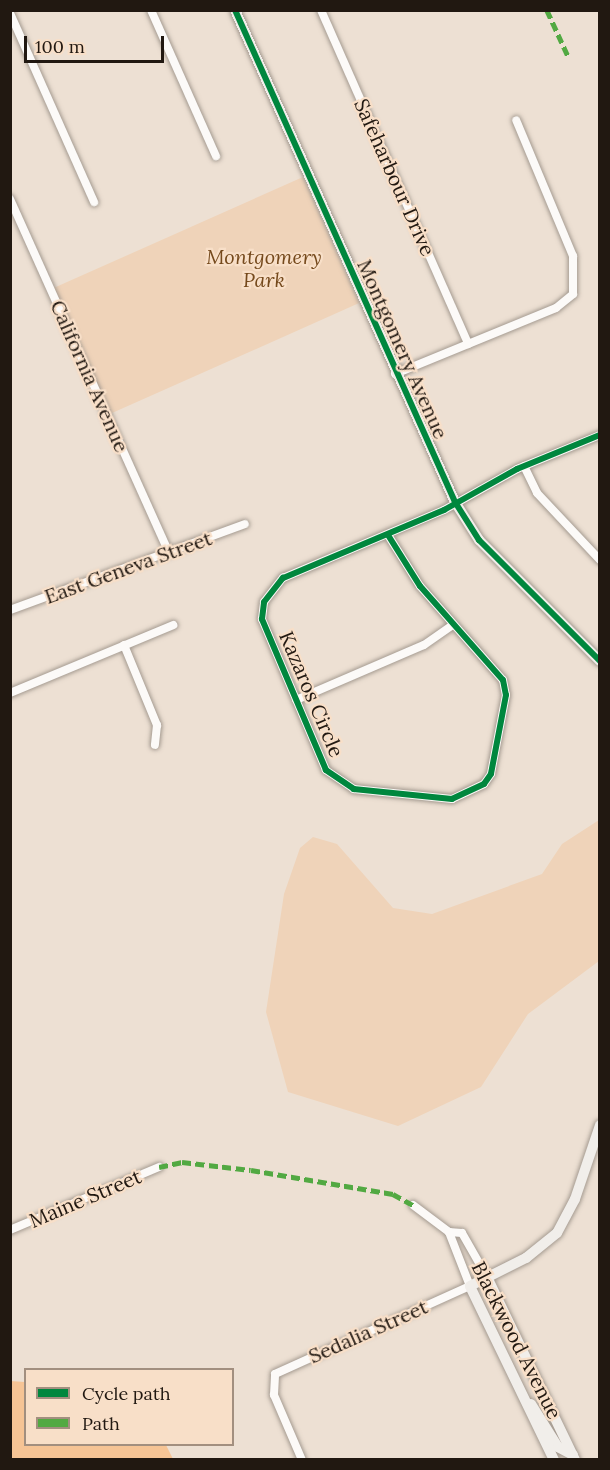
<!DOCTYPE html>
<html>
<head>
<meta charset="utf-8">
<style>
	body { margin:0 }
	#map { position:relative; width:610px; height:1470px; overflow:hidden; background:#ede0d3; font-family:Lora,serif }
	div>[style] { position:absolute }
	.green>* { inset:0; background:#efd3b9; transform-origin:0 0 }
	.water>* { inset:0; background:#f6c495 }
	.roads { filter:drop-shadow(0 0 2px #a59b91) drop-shadow(0 0 2px #a59b91) }
	.street>* { height:8px; margin:-4px; padding:0 4px; transform-origin:4px; border-radius:4px; background:#fcfaf8 }
	.secondary>* { height:10px; margin:-5px; padding:0 5px; transform-origin:5px; border-radius:5px; background:#f1eeea }
	.quiet>* { height:4.5px; margin-top:-2.25px; transform-origin:0; background:repeating-linear-gradient(90deg,#52a942 0 9px,transparent 0 13.5px) }
	.cycleway>* { height:6px; margin:-3px; padding:0 3px; transform-origin:3px; border-radius:3px; background:#00873e }
	span { translate:-50% -50%; white-space:nowrap; text-align:center; line-height:1.15; -webkit-text-stroke:4.5px #f8dfc8; paint-order:stroke }
	.street-label { font-size:20px; color:#211811 }
	.park-label { font-size:20px; color:#75491c; font-style:italic }
	.frame { position:absolute; inset:0; border:12px solid #211811; pointer-events:none }
	.legend { position:absolute; left:24px; top:1368px; width:210px; height:78px; box-sizing:border-box; background:#f8dfc8; border:2px solid #a28f7f; margin:0; padding:8px 10px; list-style:none; font-size:18px; color:#211811 }
	.legend li { display:flex; align-items:center; gap:12px; height:30px }
	.legend b { width:30px; border:2px solid #a28f7f }
	.scale { position:absolute; left:24px; top:36px; width:140px; height:27px; box-sizing:border-box; border:3px solid #211811; border-top:0; padding-left:8px; font-size:18px; line-height:21px; white-space:nowrap; color:#211811; -webkit-text-stroke:4px #f8dfc8; paint-order:stroke }
</style>
</head>
<body>
<div id="map">
	<div class="green">
		<div style="left:303px;top:177px;width:138px;height:273px;rotate:66deg"></div>
		<div style="clip-path:polygon(599px 820px,599px 961px,528px 1014px,481px 1087px,398px 1126px,288px 1092px,266px 1012px,284px 894px,300px 848px,313px 837px,337px 844px,393px 908px,432px 914px,542px 874px,562px 844px)"></div>
	</div>
	<div class="water">
		<div style="clip-path:polygon(10px 1381px,25px 1382px,26px 1444px,166px 1445px,173px 1459px,11px 1459px)"></div>
	</div>
	<div class="roads">
		<div class="street">
			<div style="left:151px;top:10px;width:160px;rotate:66deg"></div>
			<div style="left:321px;top:10px;width:365px;rotate:66.2deg"></div>
			<div style="left:10px;top:13px;width:207px;rotate:66deg"></div>
			<div style="left:10px;top:199px;width:388px;rotate:65.8deg"></div>
			<div style="left:395px;top:374px;width:174px;rotate:-22.3deg"></div>
			<div style="left:556px;top:308px;width:22px;rotate:-39deg"></div>
			<div style="left:573px;top:294px;width:38px;rotate:-90deg"></div>
			<div style="left:573px;top:256px;width:147px;rotate:-112.7deg"></div>
			<div style="left:524px;top:466px;width:30px;rotate:64deg"></div>
			<div style="left:537px;top:493px;width:92px;rotate:46.8deg"></div>
			<div style="left:388px;top:535px;width:60px;rotate:57.9deg"></div>
			<div style="left:420px;top:586px;width:125px;rotate:48.6deg"></div>
			<div style="left:503px;top:680px;width:15px;rotate:79deg"></div>
			<div style="left:506px;top:695px;width:80px;rotate:100.8deg"></div>
			<div style="left:491px;top:774px;width:12px;rotate:125deg"></div>
			<div style="left:484px;top:784px;width:35px;rotate:155deg"></div>
			<div style="left:452px;top:799px;width:99px;rotate:-174.2deg"></div>
			<div style="left:354px;top:789px;width:34px;rotate:-146deg"></div>
			<div style="left:326px;top:770px;width:164px;rotate:-113deg"></div>
			<div style="left:262px;top:619px;width:17px;rotate:-83deg"></div>
			<div style="left:264px;top:602px;width:31px;rotate:-52deg"></div>
			<div style="left:283px;top:578px;width:175px;rotate:-22.9deg"></div>
			<div style="left:444px;top:510px;width:84px;rotate:-29.3deg"></div>
			<div style="left:517px;top:469px;width:90px;rotate:-22.3deg"></div>
			<div style="left:10px;top:610px;width:250px;rotate:-20.1deg"></div>
			<div style="left:124px;top:645px;width:87px;rotate:67.6deg"></div>
			<div style="left:157px;top:725px;width:20px;rotate:96deg"></div>
			<div style="left:10px;top:693px;width:177px;rotate:-22.6deg"></div>
			<div style="left:296px;top:700px;width:139px;rotate:-23.3deg"></div>
			<div style="left:424px;top:645px;width:35px;rotate:-35deg"></div>
			<div style="left:413px;top:1205px;width:45px;rotate:36.9deg"></div>
			<div style="left:449px;top:1232px;width:13px;rotate:4deg"></div>
			<div style="left:462px;top:1233px;width:51px;rotate:60.4deg"></div>
			<div style="left:10px;top:1230px;width:162px;rotate:-22.9deg"></div>
			<div style="left:302px;top:1460px;width:71px;rotate:-113.3deg"></div>
			<div style="left:274px;top:1395px;width:21px;rotate:-87deg"></div>
			<div style="left:275px;top:1374px;width:214px;rotate:-24.3deg"></div>
			<div style="left:470px;top:1286px;width:58px;rotate:-111.3deg"></div>
		</div>
		<div class="secondary">
			<div style="left:235px;top:10px;width:539px;rotate:65.91deg"></div>
			<div style="left:455px;top:502px;width:45px;rotate:57.7deg"></div>
			<div style="left:479px;top:540px;width:171px;rotate:45deg"></div>
			<div style="left:487px;top:1277px;width:203px;rotate:64.3deg"></div>
			<div style="left:531px;top:1404px;width:51px;rotate:57.9deg"></div>
			<div style="left:558px;top:1447px;width:17px;rotate:28deg"></div>
			<div style="left:554px;top:1460px;width:193px;rotate:-115.8deg"></div>
			<div style="left:470px;top:1286px;width:63px;rotate:-26.6deg"></div>
			<div style="left:526px;top:1258px;width:40px;rotate:-39deg"></div>
			<div style="left:557px;top:1233px;width:38px;rotate:-62deg"></div>
			<div style="left:575px;top:1199px;width:78px;rotate:-71.3deg"></div>
		</div>
	</div>
	<div class="quiet">
		<div style="left:547px;top:10px;width:53px;rotate:65.4deg"></div>
		<div style="left:159px;top:1167px;width:24px;rotate:-12deg"></div>
		<div style="left:182px;top:1162px;width:69px;rotate:6.6deg"></div>
		<div style="left:251px;top:1170px;width:144px;rotate:9.6deg"></div>
		<div style="left:393px;top:1194px;width:23px;rotate:29deg"></div>
	</div>
	<div class="cycleway">
		<div style="left:235px;top:10px;width:539px;rotate:65.91deg"></div>
		<div style="left:455px;top:502px;width:45px;rotate:57.7deg"></div>
		<div style="left:479px;top:540px;width:171px;rotate:45deg"></div>
		<div style="left:388px;top:535px;width:60px;rotate:57.9deg"></div>
		<div style="left:420px;top:586px;width:125px;rotate:48.6deg"></div>
		<div style="left:503px;top:680px;width:15px;rotate:79deg"></div>
		<div style="left:506px;top:695px;width:80px;rotate:100.8deg"></div>
		<div style="left:491px;top:774px;width:12px;rotate:125deg"></div>
		<div style="left:484px;top:784px;width:35px;rotate:155deg"></div>
		<div style="left:452px;top:799px;width:99px;rotate:-174.2deg"></div>
		<div style="left:354px;top:789px;width:34px;rotate:-146deg"></div>
		<div style="left:326px;top:770px;width:164px;rotate:-113deg"></div>
		<div style="left:262px;top:619px;width:17px;rotate:-83deg"></div>
		<div style="left:264px;top:602px;width:31px;rotate:-52deg"></div>
		<div style="left:283px;top:578px;width:175px;rotate:-22.9deg"></div>
		<div style="left:444px;top:510px;width:84px;rotate:-29.3deg"></div>
		<div style="left:517px;top:469px;width:90px;rotate:-22.3deg"></div>
	</div>
	<div class="street-label">
		<span style="left:395px;top:177px;rotate:66deg">Safeharbour Drive</span>
		<span style="left:403px;top:349px;rotate:66deg">Montgomery Avenue</span>
		<span style="left:90px;top:376px;rotate:66deg">California Avenue</span>
		<span style="left:128px;top:567px;rotate:-20deg">East Geneva Street</span>
		<span style="left:312px;top:694px;rotate:67deg">Kazaros Circle</span>
		<span style="left:85px;top:1198px;rotate:-23deg">Maine Street</span>
		<span style="left:368px;top:1331px;rotate:-24deg">Sedalia Street</span>
		<span style="left:517px;top:1340px;rotate:63deg">Blackwood Avenue</span>
	</div>
	<div class="park-label">
		<span style="left:264px;top:268px">Montgomery<br>Park</span>
	</div>
	<div class="frame"></div>
	<ul class="legend">
	<li><b style="height:8px;background:#00873e"></b>Cycle path</li>
	<li><b style="height:8px;background:#52a942"></b>Path</li>
	</ul>
	<div class="scale">100 m</div>
</div>
</body>
</html>
